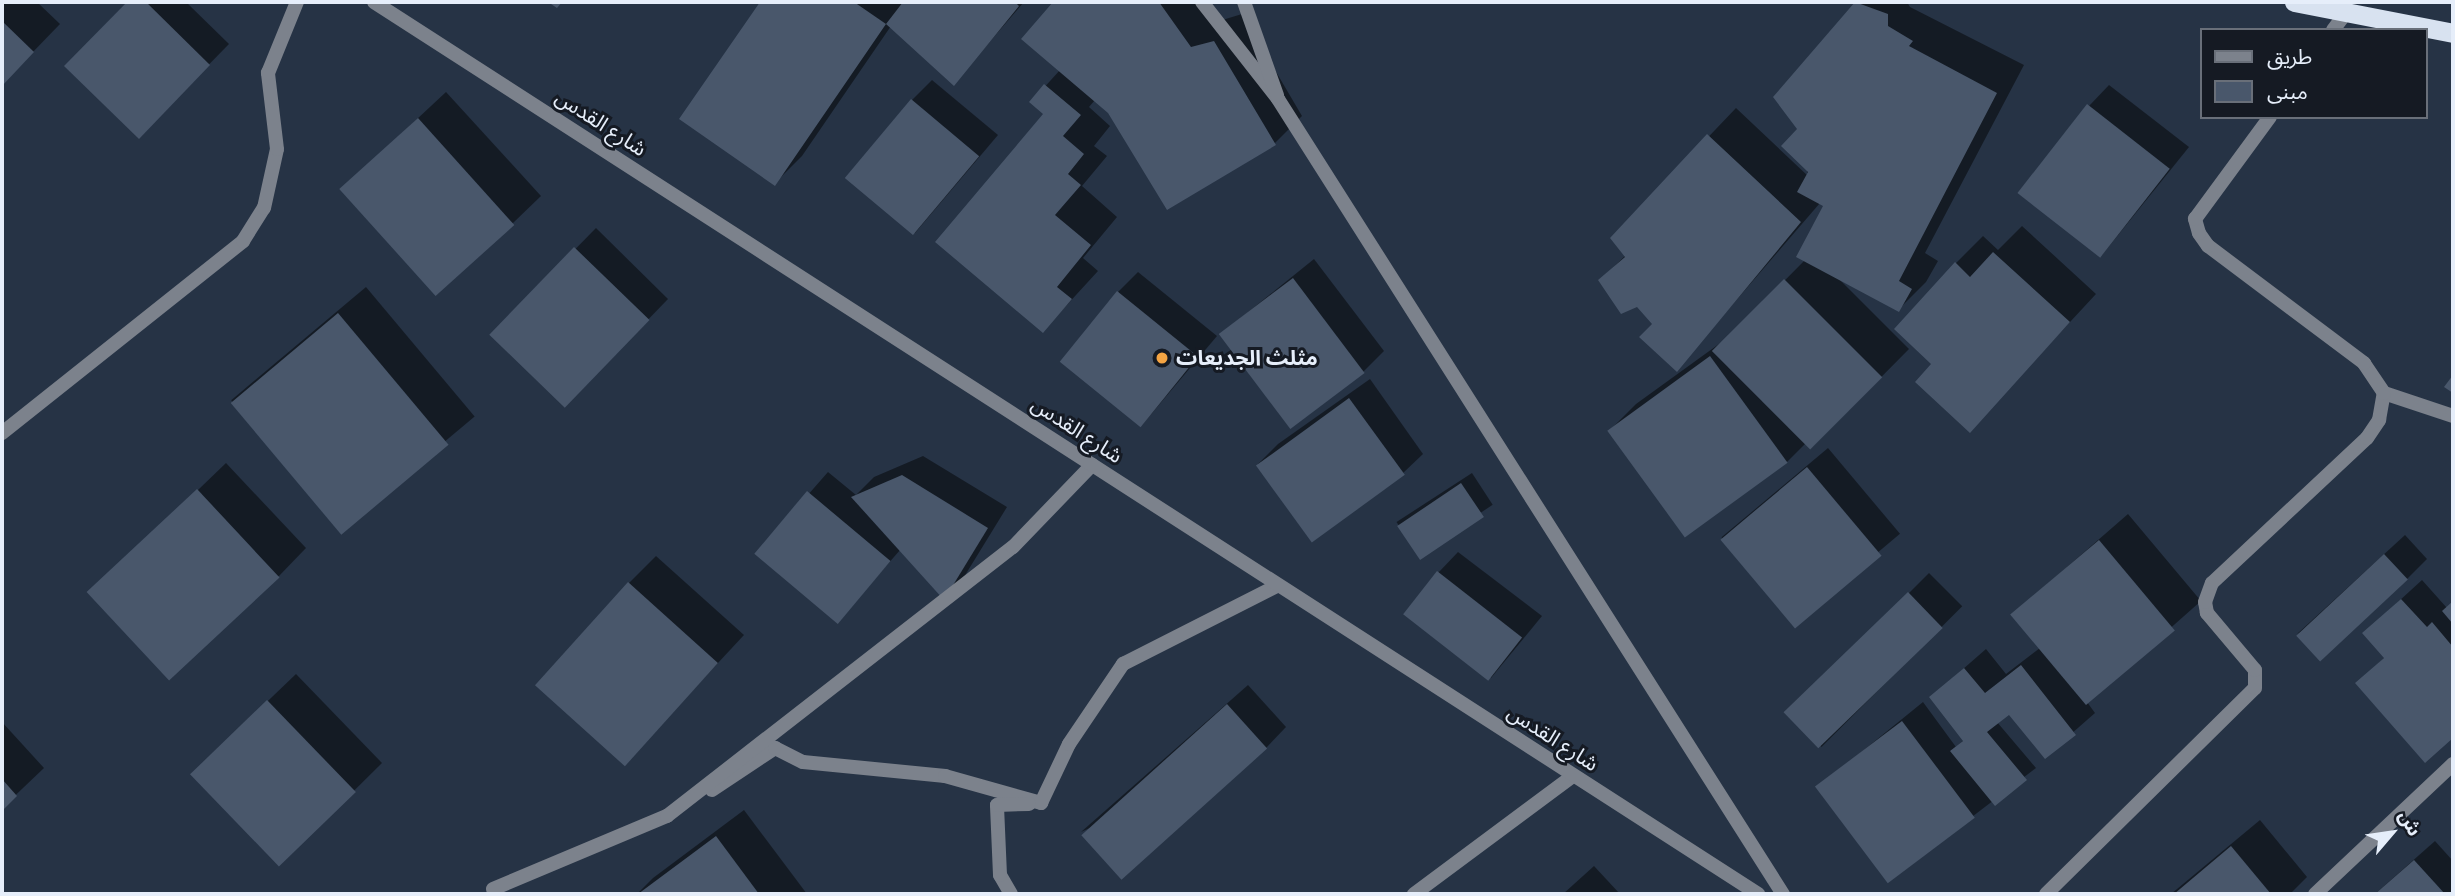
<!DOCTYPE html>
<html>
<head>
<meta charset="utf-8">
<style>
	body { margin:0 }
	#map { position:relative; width:2455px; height:896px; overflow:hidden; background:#263345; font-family:"Public Sans","Noto Sans Arabic",sans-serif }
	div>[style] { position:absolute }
	.shadow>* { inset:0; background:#0007; transform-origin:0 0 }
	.building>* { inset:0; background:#49576b; transform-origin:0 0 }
	.minor>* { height:14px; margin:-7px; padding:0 7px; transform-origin:7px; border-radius:7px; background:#7c828c }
	.tertiary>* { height:14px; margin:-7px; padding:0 7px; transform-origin:7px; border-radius:7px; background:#7c828c }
	.trunk>* { height:19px; margin:-9.5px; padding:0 9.5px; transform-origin:9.5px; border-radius:9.5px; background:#d8e2f0 }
	.dots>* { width:19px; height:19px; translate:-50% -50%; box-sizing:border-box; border:4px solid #151a23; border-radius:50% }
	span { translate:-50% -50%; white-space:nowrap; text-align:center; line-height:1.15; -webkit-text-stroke:6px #151a23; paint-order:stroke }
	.street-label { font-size:21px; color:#e6eefa }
	.poi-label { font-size:21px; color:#e6eefa; font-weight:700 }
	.left { translate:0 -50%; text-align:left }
	.frame { position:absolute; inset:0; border:4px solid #e6eefa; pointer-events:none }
	.legend { position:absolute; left:2200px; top:28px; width:228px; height:91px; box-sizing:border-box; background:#151a23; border:2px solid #696f79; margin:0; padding:9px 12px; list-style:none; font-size:21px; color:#e6eefa }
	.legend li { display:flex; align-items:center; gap:14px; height:35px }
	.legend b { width:35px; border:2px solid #696f79 }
	.north { position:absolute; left:2357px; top:798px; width:70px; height:70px; -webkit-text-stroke:5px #151a23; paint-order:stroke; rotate:61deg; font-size:19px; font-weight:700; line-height:28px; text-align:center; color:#e6eefa }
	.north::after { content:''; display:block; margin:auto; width:24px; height:32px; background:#e6eefa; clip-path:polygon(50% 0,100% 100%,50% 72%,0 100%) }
</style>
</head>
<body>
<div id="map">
	<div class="shadow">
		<div style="clip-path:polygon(2px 2px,37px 2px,60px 24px,2px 84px)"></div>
		<div style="clip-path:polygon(129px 2px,186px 2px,229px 44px,139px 136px,66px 66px)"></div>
		<div style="clip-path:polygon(762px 2px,1024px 2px,954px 83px,891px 26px,802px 156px,775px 183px,681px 119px)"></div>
		<div style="clip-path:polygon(1055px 2px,1206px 2px,1219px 21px,1242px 14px,1302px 116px,1275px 143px,1110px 112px,1095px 100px,1089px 107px,1110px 126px,1094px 146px,1107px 156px,1082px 186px,1117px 217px,1083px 258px,1098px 271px,1043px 331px,1045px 113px,1031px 102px,1060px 70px,1024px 39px)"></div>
		<div style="clip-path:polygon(1857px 2px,1907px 2px,1910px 7px,2024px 65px,1925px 253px,1938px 261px,1926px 282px,1899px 309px,1840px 280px,1909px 349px,1812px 447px,1807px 442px,1787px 462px,1609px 431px,1636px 404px,1730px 336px,1805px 260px,1825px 205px,1820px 203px,1677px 369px,1654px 324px,1637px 305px,1600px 280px,1626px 255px,1612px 238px,1736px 108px,1808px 176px,1799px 129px,1775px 97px)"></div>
		<div style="clip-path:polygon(932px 80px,998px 135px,915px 233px,912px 100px)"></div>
		<div style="clip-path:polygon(2109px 85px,2189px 147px,2102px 255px,2089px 106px)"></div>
		<div style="clip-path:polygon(446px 92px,541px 196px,513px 223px,342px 189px)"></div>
		<div style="clip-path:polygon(2022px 226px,2096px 294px,1970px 430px,1934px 364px,1956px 263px,1983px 236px,1998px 250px)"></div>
		<div style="clip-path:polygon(596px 228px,668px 299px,584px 386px,491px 335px)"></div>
		<div style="clip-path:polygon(1314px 259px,1384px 351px,1363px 372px,1221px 334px)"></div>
		<div style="clip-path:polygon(1138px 272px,1217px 336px,1142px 425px,1118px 292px)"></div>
		<div style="left:366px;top:287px;width:169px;height:176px;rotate:50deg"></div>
		<div style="clip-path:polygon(1370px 379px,1423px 454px,1402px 474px,1258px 464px,1278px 444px)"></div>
		<div style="left:1828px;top:448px;width:112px;height:139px;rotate:50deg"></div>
		<div style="clip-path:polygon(923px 456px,1007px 507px,964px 577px,944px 597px,901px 549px,837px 622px,756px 554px,828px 472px,856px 495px,874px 477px)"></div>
		<div style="clip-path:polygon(226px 463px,306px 548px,279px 576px,118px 567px)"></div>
		<div style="left:1472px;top:473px;width:38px;height:90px;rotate:57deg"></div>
		<div style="clip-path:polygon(2128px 514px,2201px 601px,2087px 702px,2095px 713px,2046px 756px,2010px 712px,1997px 722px,2036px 768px,1888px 881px,1817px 788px,1923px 702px,1956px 747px,1965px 739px,1931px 697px,1986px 649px,2006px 674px,2040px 648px,2012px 615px)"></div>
		<div style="clip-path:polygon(2405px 535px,2427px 559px,2407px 579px,2297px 634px)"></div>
		<div style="clip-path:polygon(1458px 552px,1542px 616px,1491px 678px,1438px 573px)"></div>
		<div style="clip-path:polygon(656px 556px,744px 635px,624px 764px,629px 583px)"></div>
		<div style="left:1929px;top:573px;width:47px;height:199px;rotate:45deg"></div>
		<div style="clip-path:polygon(2422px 580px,2447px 608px,2453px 602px,2453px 736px,2425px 760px,2358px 683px,2385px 657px,2364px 633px)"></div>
		<div style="clip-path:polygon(296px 674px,382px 763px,279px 865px,220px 747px)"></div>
		<div style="clip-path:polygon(1248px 685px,1286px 727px,1266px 748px,1081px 832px)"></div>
		<div style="clip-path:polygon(2px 722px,44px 768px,2px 808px)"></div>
		<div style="clip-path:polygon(744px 810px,807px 894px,637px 894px,653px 878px)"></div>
		<div style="clip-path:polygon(2260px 820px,2307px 877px,2290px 894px,2171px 894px)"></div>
		<div style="clip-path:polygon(2435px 841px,2453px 861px,2453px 894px,2375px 894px)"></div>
		<div style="clip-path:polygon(1594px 866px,1620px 894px,1563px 894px)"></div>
	</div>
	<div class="building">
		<div style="clip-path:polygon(127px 2px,146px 2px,210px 65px,139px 139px,64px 66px)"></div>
		<div style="clip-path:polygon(548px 2px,562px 2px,557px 8px)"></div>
		<div style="clip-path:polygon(760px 2px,854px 2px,886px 24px,903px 2px,1015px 2px,1019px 6px,954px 86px,886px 24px,775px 186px,679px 119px)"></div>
		<div style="clip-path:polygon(1053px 2px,1159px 2px,1191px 47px,1214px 41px,1276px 145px,1167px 210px,1108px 113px,1021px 39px)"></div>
		<div style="clip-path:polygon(1855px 2px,1888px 14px,1888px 26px,1913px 41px,1909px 46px,1997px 93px,1899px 281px,1912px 289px,1899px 312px,1796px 257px,1823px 206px,1797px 192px,1808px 172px,1781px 146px,1797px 129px,1773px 97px)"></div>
		<div style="clip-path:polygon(2px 21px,34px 52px,2px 86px)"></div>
		<div style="clip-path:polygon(1044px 84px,1081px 115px,1063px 136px,1084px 154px,1068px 174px,1081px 185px,1055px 215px,1091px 245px,1057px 287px,1072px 299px,1043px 333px,935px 242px,1043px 114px,1029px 102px)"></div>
		<div style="left:911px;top:99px;width:89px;height:103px;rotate:40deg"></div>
		<div style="left:2087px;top:104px;width:105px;height:113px;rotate:38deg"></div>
		<div style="left:418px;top:118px;width:144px;height:106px;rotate:48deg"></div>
		<div style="clip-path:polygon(1707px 134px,1801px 222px,1677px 372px,1639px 337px,1652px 324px,1637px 307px,1621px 314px,1598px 280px,1625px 257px,1610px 238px)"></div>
		<div style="left:574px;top:247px;width:105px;height:122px;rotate:44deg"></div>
		<div style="clip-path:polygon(1993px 252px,2070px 322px,1970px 433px,1915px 382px,1931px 364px,1894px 329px,1955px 262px,1970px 277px)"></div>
		<div style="left:1293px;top:278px;width:119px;height:93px;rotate:53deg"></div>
		<div style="left:1784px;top:279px;width:139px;height:102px;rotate:45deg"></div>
		<div style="left:1117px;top:291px;width:104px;height:91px;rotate:39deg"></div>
		<div style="left:338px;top:313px;width:172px;height:140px;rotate:50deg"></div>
		<div style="left:1710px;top:356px;width:132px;height:127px;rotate:54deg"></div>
		<div style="clip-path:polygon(2453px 375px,2453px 393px,2444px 387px)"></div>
		<div style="left:1349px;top:398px;width:95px;height:115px;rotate:54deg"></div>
		<div style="left:1807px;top:467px;width:116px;height:113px;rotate:50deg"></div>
		<div style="clip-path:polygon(902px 475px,988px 528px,944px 600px,851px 497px)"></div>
		<div style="left:1461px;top:483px;width:41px;height:77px;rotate:56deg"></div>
		<div style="left:197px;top:489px;width:121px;height:151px;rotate:47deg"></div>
		<div style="left:807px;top:491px;width:109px;height:82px;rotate:40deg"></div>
		<div style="left:2099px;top:540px;width:118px;height:116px;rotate:50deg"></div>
		<div style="left:2384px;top:554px;width:35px;height:120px;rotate:47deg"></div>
		<div style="left:1437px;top:571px;width:108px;height:55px;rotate:38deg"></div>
		<div style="left:628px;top:582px;width:121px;height:139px;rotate:42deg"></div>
		<div style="left:1908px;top:592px;width:50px;height:173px;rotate:46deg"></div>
		<div style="clip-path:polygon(2401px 599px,2427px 627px,2432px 622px,2453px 647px,2453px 738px,2425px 763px,2355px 683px,2384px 658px,2362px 633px)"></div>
		<div style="clip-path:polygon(2453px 601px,2453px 624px,2442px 611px)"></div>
		<div style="clip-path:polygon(2021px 665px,2076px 735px,2045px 759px,2009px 715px,1987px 732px,2027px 780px,1995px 806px,1950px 751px,1963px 741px,1929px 697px,1964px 668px,1985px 693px)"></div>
		<div style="left:267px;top:700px;width:128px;height:107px;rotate:46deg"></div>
		<div style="left:1227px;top:704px;width:60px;height:196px;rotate:48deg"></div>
		<div style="left:1902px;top:721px;width:121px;height:109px;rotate:53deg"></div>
		<div style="clip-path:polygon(2px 779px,17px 796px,2px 811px)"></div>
		<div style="clip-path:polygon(716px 836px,759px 894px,638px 894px)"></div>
		<div style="clip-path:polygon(2231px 846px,2271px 894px,2174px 894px)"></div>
		<div style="clip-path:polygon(2414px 860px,2445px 894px,2375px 894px)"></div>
	</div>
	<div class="minor">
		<div style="left:2333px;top:30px;width:21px;rotate:-53deg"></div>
		<div style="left:2384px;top:393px;width:73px;rotate:18.4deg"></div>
		<div style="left:2px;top:433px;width:308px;rotate:-38.5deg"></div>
		<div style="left:243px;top:241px;width:39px;rotate:-58deg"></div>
		<div style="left:264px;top:208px;width:60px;rotate:-77.6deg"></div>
		<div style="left:277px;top:149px;width:77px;rotate:-96.8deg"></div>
		<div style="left:268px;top:73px;width:77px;rotate:-67.8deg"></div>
		<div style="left:712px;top:790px;width:76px;rotate:-33.7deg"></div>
		<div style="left:775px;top:748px;width:31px;rotate:27deg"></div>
		<div style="left:803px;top:762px;width:143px;rotate:5.6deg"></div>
		<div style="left:945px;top:776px;width:100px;rotate:15.7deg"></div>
		<div style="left:1041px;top:803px;width:65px;rotate:-64.6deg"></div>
		<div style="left:1069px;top:744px;width:97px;rotate:-56deg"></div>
		<div style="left:1123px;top:664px;width:173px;rotate:-26.9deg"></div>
		<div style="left:493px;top:889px;width:189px;rotate:-22.8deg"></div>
		<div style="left:667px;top:816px;width:438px;rotate:-37.9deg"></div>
		<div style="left:1013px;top:547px;width:114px;rotate:-46.1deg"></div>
		<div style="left:1011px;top:894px;width:22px;rotate:-120deg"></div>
		<div style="left:1000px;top:875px;width:70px;rotate:-92.5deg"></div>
		<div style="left:997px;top:805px;width:32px;rotate:-2deg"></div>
		<div style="left:1414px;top:894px;width:198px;rotate:-36.6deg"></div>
		<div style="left:2046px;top:894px;width:293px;rotate:-44.6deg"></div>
		<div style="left:2255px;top:688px;width:18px;rotate:-90deg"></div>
		<div style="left:2255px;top:670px;width:75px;rotate:-130.1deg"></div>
		<div style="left:2207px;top:613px;width:11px;rotate:-100deg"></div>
		<div style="left:2205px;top:602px;width:20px;rotate:-70deg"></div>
		<div style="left:2212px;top:583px;width:212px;rotate:-43.1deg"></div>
		<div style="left:2367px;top:438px;width:22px;rotate:-56deg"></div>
		<div style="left:2379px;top:420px;width:27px;rotate:-80deg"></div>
		<div style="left:2384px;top:393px;width:36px;rotate:-124deg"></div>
		<div style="left:2364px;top:363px;width:195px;rotate:-143.1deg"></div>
		<div style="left:2208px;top:246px;width:16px;rotate:-125deg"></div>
		<div style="left:2199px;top:233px;width:15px;rotate:-106deg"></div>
		<div style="left:2195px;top:219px;width:127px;rotate:-53.7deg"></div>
		<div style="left:2315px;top:894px;width:190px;rotate:-43.3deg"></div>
	</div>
	<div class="tertiary">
		<div style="left:374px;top:2px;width:1647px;rotate:32.8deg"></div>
		<div style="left:1202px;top:2px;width:123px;rotate:51.9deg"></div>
		<div style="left:1278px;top:99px;width:942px;rotate:57.58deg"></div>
		<div style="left:1244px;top:2px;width:99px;rotate:70.5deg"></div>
	</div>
	<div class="trunk">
		<div style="left:2294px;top:2px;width:162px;rotate:11deg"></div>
	</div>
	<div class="dots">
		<div style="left:1162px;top:358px;background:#f4a443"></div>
	</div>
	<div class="street-label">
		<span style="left:601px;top:123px;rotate:33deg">شارع القدس</span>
		<span style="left:1077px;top:430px;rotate:33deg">شارع القدس</span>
		<span style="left:1553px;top:738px;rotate:33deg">شارع القدس</span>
	</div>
	<div class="poi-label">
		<span class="left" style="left:1176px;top:358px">مثلث الجديعات</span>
	</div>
	<div class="frame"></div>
	<ul class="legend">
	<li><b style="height:9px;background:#7c828c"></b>طريق</li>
	<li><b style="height:19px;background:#49576b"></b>مبنى</li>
	</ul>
	<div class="north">ش</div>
</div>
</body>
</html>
